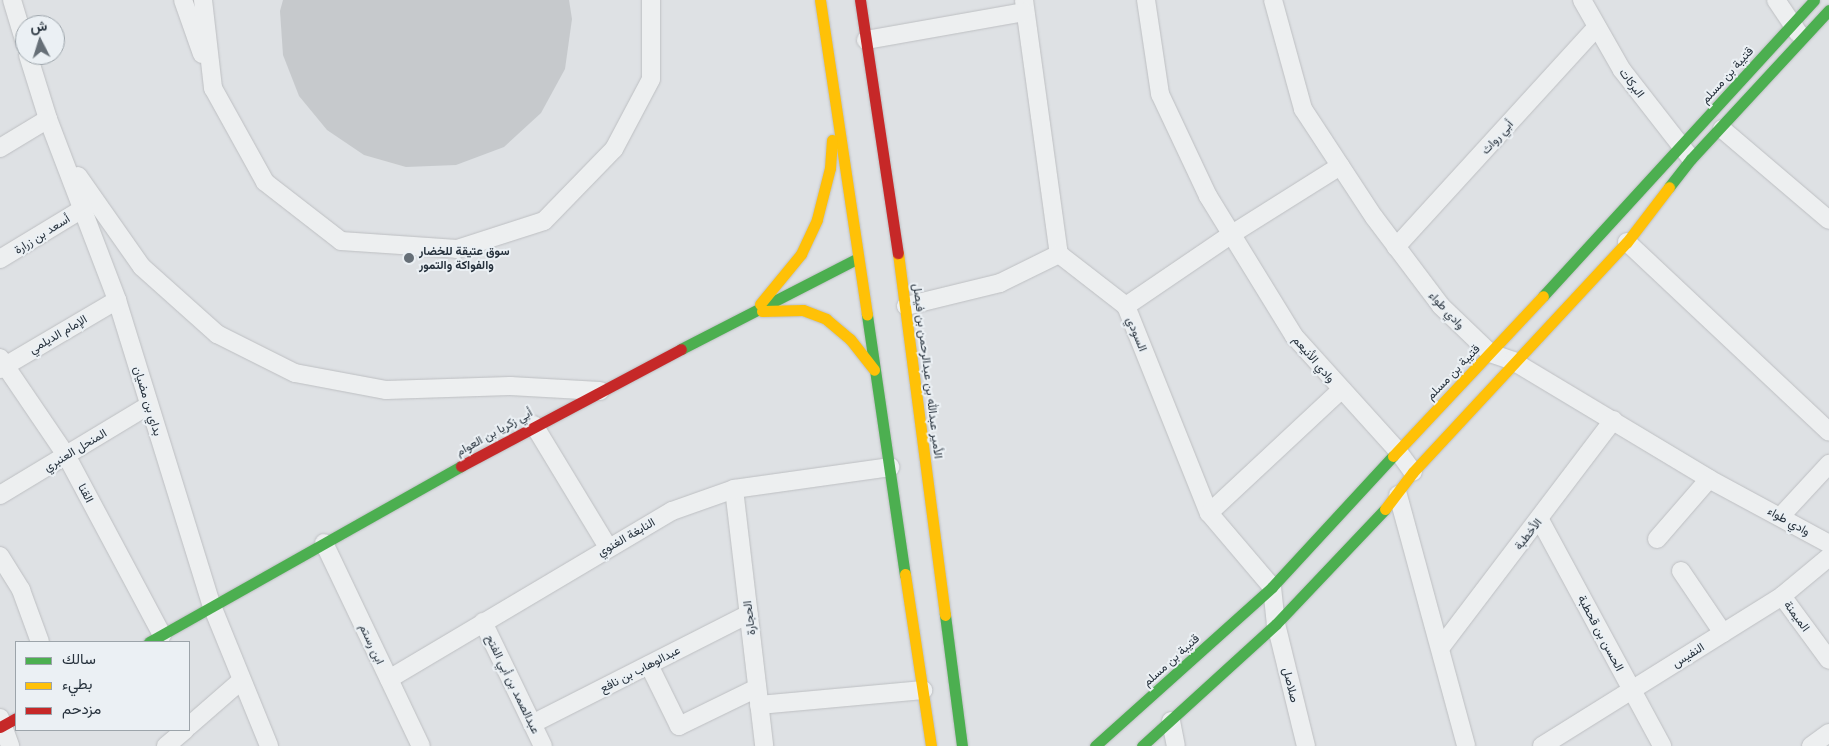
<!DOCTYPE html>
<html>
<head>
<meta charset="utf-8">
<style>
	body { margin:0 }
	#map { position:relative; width:1829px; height:746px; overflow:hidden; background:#dee1e4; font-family:"PT Sans",Vazirmatn,sans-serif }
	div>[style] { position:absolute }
	.building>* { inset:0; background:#c6c9cc }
	.roads { filter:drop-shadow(0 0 1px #bdbfc2) drop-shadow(0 0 1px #bdbfc2) }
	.street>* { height:18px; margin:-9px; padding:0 9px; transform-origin:9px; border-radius:9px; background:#edeff0 }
	.fast>* { height:11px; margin:-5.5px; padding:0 5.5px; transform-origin:5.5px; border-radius:5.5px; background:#4caf50 }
	.slow>* { height:11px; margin:-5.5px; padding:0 5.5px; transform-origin:5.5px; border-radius:5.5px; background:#ffc107 }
	.jam>* { height:11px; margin:-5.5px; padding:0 5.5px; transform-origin:5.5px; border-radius:5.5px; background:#c62828 }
	.dots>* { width:14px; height:14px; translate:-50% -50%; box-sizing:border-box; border:2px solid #ebf0f4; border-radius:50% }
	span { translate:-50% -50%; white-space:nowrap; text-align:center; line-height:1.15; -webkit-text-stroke:4px #ebf0f4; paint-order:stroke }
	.street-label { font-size:12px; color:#26313c }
	.poi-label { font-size:12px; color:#26313c; font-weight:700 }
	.left { translate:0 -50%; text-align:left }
	.legend { position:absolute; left:15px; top:641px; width:175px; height:90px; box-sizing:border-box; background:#ebf0f4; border:1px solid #9ca4aa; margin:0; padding:6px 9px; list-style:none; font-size:15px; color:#26313c }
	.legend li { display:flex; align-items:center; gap:10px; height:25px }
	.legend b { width:25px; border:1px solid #9ca4aa }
	.north { position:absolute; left:15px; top:15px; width:50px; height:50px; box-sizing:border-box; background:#ebf0f4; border:1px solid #9ca4aa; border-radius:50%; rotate:355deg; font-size:14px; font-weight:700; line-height:20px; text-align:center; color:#26313c }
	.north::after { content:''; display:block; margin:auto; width:18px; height:22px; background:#666f77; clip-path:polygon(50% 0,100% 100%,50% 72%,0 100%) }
</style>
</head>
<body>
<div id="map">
	<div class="building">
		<div style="clip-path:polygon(283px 0,569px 0,572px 19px,565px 69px,541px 113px,504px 147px,456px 165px,406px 167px,364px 155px,327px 130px,299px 96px,283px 55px,280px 11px)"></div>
	</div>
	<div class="roads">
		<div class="street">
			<div style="left:12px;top:0;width:45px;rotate:73.2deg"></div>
			<div style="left:183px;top:0;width:57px;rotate:70.6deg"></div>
			<div style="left:203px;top:0;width:89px;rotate:83.5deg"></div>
			<div style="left:213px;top:88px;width:107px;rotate:61deg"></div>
			<div style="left:265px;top:182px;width:96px;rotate:37.8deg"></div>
			<div style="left:341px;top:241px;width:116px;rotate:3.9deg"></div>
			<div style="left:457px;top:249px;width:91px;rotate:-17.8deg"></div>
			<div style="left:544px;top:221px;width:100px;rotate:-45.8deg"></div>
			<div style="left:614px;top:149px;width:79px;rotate:-62.1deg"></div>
			<div style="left:651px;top:79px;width:79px;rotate:-90deg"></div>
			<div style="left:1024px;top:0;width:256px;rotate:82.2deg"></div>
			<div style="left:1059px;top:254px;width:85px;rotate:37.8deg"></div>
			<div style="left:1126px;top:306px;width:223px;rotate:68.2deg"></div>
			<div style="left:1209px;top:513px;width:97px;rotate:49.6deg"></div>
			<div style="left:1272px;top:587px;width:37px;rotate:84deg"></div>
			<div style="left:1276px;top:624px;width:126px;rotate:76.2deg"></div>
			<div style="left:1146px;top:0;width:95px;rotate:81.5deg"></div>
			<div style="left:1160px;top:94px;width:113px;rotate:64.8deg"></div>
			<div style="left:1208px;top:196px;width:164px;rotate:58.4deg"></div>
			<div style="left:1294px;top:336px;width:154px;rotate:47.9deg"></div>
			<div style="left:1397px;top:450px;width:27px;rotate:54deg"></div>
			<div style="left:1273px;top:0;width:113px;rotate:74.6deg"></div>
			<div style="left:1303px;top:109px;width:129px;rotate:56.7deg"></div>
			<div style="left:1374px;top:217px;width:111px;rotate:53deg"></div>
			<div style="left:1441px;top:306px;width:68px;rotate:43.8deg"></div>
			<div style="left:1490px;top:353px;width:24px;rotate:19deg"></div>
			<div style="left:1513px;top:361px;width:229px;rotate:31deg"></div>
			<div style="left:1709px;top:479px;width:136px;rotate:28.4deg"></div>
			<div style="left:1582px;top:0;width:81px;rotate:60.3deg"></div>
			<div style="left:1622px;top:70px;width:109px;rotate:52.1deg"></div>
			<div style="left:1776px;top:0;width:40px;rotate:56deg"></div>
			<div style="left:866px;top:40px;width:161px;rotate:-10deg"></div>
			<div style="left:28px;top:55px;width:67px;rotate:72.6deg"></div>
			<div style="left:48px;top:119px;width:194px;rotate:69.1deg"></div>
			<div style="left:117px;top:300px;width:320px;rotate:72.8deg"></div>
			<div style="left:212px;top:606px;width:151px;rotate:67.8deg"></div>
			<div style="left:1722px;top:129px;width:140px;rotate:40.4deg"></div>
			<div style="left:0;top:148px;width:56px;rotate:-31.1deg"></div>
			<div style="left:78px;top:176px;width:111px;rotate:54.9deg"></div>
			<div style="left:142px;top:267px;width:101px;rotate:41.8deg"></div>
			<div style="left:217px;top:334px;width:87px;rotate:26.6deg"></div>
			<div style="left:295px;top:373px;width:93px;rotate:10.6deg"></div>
			<div style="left:386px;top:390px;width:124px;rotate:-1.8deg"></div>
			<div style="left:510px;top:386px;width:90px;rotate:3.2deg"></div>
			<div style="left:1627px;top:242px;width:277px;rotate:43.2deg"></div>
			<div style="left:1396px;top:247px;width:298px;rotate:-47.6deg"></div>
			<div style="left:0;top:259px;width:98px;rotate:-31.3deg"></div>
			<div style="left:906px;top:306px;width:97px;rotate:-13.7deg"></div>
			<div style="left:1000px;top:283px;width:66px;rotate:-26.2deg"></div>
			<div style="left:1126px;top:306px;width:128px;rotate:-34.2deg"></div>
			<div style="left:1232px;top:234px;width:128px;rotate:-32.2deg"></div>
			<div style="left:0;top:358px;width:117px;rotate:55.8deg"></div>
			<div style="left:66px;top:455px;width:204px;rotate:61.9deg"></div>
			<div style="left:0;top:369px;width:136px;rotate:-30.5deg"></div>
			<div style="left:534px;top:425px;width:143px;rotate:58.8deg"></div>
			<div style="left:734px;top:489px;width:259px;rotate:83.3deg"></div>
			<div style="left:0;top:495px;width:174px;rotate:-31.1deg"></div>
			<div style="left:1398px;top:495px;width:260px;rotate:74.8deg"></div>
			<div style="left:1209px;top:513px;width:180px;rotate:-43deg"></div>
			<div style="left:1781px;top:516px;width:71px;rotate:-47.3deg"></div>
			<div style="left:1540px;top:520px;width:257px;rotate:61.6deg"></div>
			<div style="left:1657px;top:539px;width:79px;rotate:-49.1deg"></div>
			<div style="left:324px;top:543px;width:225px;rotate:64.5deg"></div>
			<div style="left:0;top:556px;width:40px;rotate:58deg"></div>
			<div style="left:21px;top:590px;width:55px;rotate:69.9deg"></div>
			<div style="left:1681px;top:571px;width:75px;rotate:55.9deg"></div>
			<div style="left:1782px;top:596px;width:79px;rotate:53.7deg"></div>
			<div style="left:483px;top:622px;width:138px;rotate:64.2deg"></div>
			<div style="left:1441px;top:647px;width:285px;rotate:-52.8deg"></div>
			<div style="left:649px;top:665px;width:68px;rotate:63.8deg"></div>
			<div style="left:679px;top:726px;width:87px;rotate:-26deg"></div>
			<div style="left:389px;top:679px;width:329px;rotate:-30.7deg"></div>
			<div style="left:672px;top:511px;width:66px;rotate:-19.5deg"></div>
			<div style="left:734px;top:489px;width:158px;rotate:-8deg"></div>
			<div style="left:759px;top:705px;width:165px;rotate:-5.2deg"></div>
			<div style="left:0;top:718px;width:30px;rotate:70deg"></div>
			<div style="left:1171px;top:721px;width:25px;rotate:79deg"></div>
			<div style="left:532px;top:724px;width:243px;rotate:-26.9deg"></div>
			<div style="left:189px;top:726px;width:70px;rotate:-41deg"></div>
			<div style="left:166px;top:746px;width:25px;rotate:-40deg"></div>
			<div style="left:1542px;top:746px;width:283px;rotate:-32deg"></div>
			<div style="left:1782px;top:596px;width:61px;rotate:-39.7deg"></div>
			<div style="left:1811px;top:746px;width:22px;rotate:-36deg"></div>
		</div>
		<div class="fast">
			<div style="left:1669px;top:187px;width:36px;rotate:-52deg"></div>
			<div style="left:1691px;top:159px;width:203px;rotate:-47.2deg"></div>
			<div style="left:1543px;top:296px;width:401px;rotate:-47.5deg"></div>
			<div style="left:867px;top:315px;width:262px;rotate:81.7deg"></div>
			<div style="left:681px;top:349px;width:199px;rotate:-27.2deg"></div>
			<div style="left:945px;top:615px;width:132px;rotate:82.6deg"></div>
			<div style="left:149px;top:642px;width:358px;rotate:-29.4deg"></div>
			<div style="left:1095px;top:746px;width:238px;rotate:-41.9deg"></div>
			<div style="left:1272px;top:587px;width:178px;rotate:-47.3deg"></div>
			<div style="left:1142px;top:746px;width:181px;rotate:-42.3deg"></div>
			<div style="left:1276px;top:624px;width:158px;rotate:-46.5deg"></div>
		</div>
		<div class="slow">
			<div style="left:820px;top:0;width:318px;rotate:81.5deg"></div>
			<div style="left:898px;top:253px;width:365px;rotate:82.6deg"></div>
			<div style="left:760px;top:304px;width:65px;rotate:-50.6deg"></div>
			<div style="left:801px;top:254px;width:38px;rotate:-65deg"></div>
			<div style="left:817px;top:219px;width:53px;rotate:-75.7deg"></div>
			<div style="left:830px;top:168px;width:28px;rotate:-86deg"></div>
			<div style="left:762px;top:311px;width:41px;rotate:-1.4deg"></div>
			<div style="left:803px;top:310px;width:25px;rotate:21deg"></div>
			<div style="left:826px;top:319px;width:31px;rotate:40deg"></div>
			<div style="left:850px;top:339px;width:39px;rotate:52deg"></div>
			<div style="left:1393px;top:456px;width:219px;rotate:-46.8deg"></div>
			<div style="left:1385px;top:509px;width:46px;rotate:-52.9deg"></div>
			<div style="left:1413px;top:472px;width:314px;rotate:-47.1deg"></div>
			<div style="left:1627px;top:242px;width:69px;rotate:-52.6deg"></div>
			<div style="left:905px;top:574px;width:174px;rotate:81.4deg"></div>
		</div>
		<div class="jam">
			<div style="left:860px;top:0;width:256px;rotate:81.5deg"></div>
			<div style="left:461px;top:466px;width:249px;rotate:-28deg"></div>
			<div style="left:0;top:727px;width:18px;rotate:-29deg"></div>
		</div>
	</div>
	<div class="dots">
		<div style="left:409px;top:258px;background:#666f77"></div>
	</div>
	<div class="street-label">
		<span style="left:1727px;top:75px;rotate:-48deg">قتيبة بن مسلم</span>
		<span style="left:1632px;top:83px;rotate:53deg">البركات</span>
		<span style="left:1497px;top:137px;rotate:-48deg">أبي رواث</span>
		<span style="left:42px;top:234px;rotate:-32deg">أسعد بن زرارة</span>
		<span style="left:1447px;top:310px;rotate:47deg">وادي طواء</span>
		<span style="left:58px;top:334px;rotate:-30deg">الإمام الديلمي</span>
		<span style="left:1137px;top:334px;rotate:68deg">السودي</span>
		<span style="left:1314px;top:359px;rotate:49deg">وادي الأنيعم</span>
		<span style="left:928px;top:371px;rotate:83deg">الأمير عبدالله بن عبدالرحمن بن فيصل</span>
		<span style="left:1453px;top:372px;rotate:-46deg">قتيبة بن مسلم</span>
		<span style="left:148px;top:401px;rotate:73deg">بداي بن مضيان</span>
		<span style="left:494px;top:432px;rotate:-29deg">أبي زكريا بن العوام</span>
		<span style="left:75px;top:450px;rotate:-31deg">المنحل العنبري</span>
		<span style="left:86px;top:493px;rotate:62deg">القنا</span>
		<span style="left:1789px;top:521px;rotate:29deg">وادي طواء</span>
		<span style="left:1528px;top:534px;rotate:-52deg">الأخطبة</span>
		<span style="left:626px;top:537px;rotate:-30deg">النابغة الغنوي</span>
		<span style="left:1797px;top:616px;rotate:54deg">الميمنة</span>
		<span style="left:749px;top:618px;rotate:-97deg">الحجارة</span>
		<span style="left:1601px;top:633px;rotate:62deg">الحسن بن قحطبة</span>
		<span style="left:372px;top:644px;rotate:65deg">ابن رستم</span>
		<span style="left:1688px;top:655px;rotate:-32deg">النفيس</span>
		<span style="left:1171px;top:660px;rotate:-42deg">قتيبة بن مسلم</span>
		<span style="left:640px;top:669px;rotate:-27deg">عبدالوهاب بن نافع</span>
		<span style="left:513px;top:684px;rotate:64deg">عبدالصمد بن أبي الفتح</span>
		<span style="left:1291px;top:685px;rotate:76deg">صلاصل</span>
	</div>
	<div class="poi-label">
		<span class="left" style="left:419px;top:258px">سوق عتيقة للخضار<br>والفواكة والتمور</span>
	</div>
	<ul class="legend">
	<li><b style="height:6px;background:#4caf50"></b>سالك</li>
	<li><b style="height:6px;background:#ffc107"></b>بطيء</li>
	<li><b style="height:6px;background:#c62828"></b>مزدحم</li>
	</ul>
	<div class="north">ش</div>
</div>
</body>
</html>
